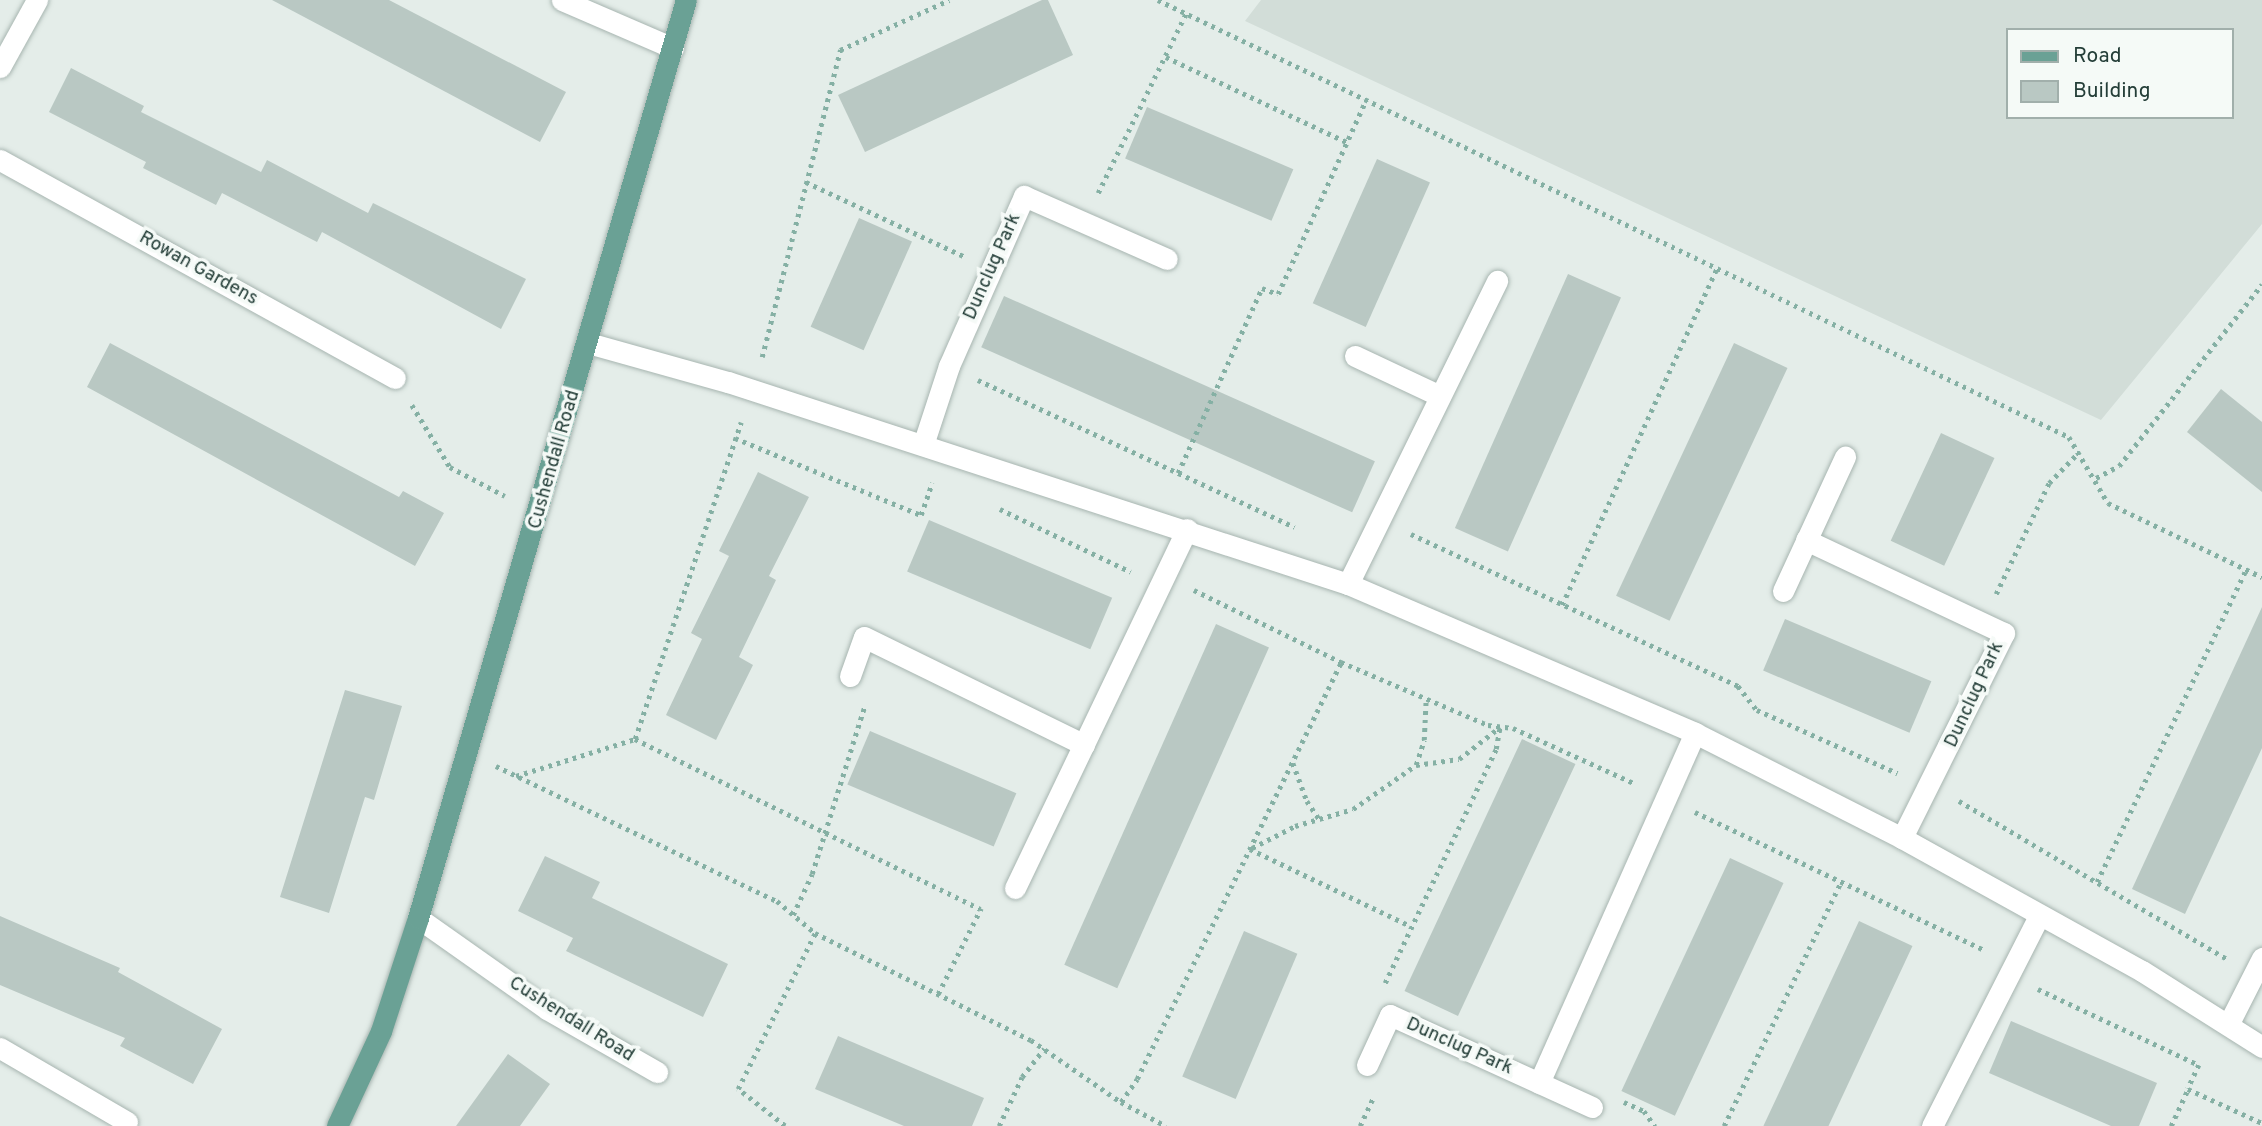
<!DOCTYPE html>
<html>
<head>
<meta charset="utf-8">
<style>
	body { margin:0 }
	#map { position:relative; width:2262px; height:1126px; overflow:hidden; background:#e4ede9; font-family:Overpass,sans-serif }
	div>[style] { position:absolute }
	.built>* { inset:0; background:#d2ddd8 }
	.building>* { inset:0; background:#b9c8c3; transform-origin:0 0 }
	.path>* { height:4.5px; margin-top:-2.25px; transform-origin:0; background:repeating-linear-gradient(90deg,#85b0a4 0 3.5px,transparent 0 8.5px) }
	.roads { filter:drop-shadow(0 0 2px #a7b5b0) drop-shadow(0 0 2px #a7b5b0) }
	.minor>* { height:21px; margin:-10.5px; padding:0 10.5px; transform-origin:10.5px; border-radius:10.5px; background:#fff }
	.major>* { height:21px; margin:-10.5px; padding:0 10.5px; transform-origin:10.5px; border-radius:10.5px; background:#6aa195 }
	span { translate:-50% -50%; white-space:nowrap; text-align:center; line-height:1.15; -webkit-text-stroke:7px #f5faf7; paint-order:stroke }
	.street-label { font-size:19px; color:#243e38 }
	.legend { position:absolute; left:2006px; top:28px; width:228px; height:91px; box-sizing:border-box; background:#f5faf7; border:2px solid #a1afab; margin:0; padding:9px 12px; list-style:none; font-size:21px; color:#243e38 }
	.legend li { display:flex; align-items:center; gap:14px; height:35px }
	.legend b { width:35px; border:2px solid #a1afab }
</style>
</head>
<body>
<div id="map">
	<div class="built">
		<div style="clip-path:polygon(evenodd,1261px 0,2262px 0,2262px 224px,2101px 420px,1245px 21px,1261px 0,2008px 30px,2232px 30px,2232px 117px,2008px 117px,2008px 30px)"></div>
	</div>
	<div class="building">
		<div style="clip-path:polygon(272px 0,389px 0,566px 92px,540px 142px)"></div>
		<div style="clip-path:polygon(1042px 0,1048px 0,1073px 55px,865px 152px,838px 95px)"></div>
		<div style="clip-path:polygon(71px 68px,144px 106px,141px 112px,261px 172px,267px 160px,368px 213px,373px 203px,526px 279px,501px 329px,322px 232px,317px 242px,222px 193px,216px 205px,143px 168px,146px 162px,49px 112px)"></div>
		<div style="left:1147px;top:107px;width:159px;height:56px;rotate:23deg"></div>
		<div style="left:1377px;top:159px;width:58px;height:158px;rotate:24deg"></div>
		<div style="left:859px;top:218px;width:58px;height:119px;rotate:24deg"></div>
		<div style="left:1568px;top:274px;width:58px;height:278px;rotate:24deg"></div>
		<div style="left:1004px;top:296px;width:406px;height:56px;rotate:24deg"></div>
		<div style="clip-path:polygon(110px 343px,399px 497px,403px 491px,444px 513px,415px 566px,87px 387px)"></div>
		<div style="left:1734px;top:343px;width:59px;height:279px;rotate:25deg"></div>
		<div style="clip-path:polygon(2221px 389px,2262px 422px,2262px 492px,2187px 432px)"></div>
		<div style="left:1941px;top:433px;width:59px;height:119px;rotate:25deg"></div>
		<div style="clip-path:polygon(758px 472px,809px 497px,769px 576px,776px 580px,739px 657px,753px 665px,716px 740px,666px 715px,702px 639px,691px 633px,729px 556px,719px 551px)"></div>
		<div style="left:929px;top:520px;width:199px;height:56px;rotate:23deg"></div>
		<div style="clip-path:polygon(2262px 607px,2262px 748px,2185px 914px,2132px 889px)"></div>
		<div style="left:1785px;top:619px;width:159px;height:56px;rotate:23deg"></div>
		<div style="left:1216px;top:624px;width:58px;height:373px;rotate:24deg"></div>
		<div style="clip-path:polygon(345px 690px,402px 706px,374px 800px,365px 797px,329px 913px,280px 897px)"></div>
		<div style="left:870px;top:731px;width:159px;height:58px;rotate:23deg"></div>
		<div style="left:1522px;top:739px;width:59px;height:278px;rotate:25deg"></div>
		<div style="clip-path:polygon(545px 856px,600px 882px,592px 898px,728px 964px,703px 1017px,566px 951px,573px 938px,518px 911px)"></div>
		<div style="left:1730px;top:858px;width:59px;height:257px;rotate:25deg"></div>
		<div style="clip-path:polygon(0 916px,120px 968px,118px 972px,222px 1029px,193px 1084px,120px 1046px,125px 1038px,0 985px)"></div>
		<div style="left:1859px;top:921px;width:59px;height:226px;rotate:25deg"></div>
		<div style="left:1244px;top:931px;width:58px;height:158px;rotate:23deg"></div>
		<div style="clip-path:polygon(2011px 1021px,2157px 1083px,2139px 1126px,2111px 1126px,1989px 1073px)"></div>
		<div style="clip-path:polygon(838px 1036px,984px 1098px,972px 1126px,904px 1126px,815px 1089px)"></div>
		<div style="clip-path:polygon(508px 1054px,550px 1084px,520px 1126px,456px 1126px)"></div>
	</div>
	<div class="path">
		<div style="left:1158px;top:0;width:1010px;rotate:25.63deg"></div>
		<div style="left:2069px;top:437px;width:77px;rotate:59.4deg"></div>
		<div style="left:2108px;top:503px;width:171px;rotate:25.7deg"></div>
		<div style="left:1166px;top:57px;width:200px;rotate:25.2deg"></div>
		<div style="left:806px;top:182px;width:174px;rotate:25.2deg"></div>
		<div style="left:1098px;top:193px;width:200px;rotate:-63.9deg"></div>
		<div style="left:762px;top:357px;width:317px;rotate:-75.7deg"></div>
		<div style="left:840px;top:50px;width:120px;rotate:-24.6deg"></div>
		<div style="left:978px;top:380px;width:349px;rotate:24.9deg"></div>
		<div style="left:412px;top:405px;width:73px;rotate:58.5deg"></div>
		<div style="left:450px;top:467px;width:62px;rotate:27.8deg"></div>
		<div style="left:735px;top:438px;width:201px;rotate:22.5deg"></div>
		<div style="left:921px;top:515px;width:34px;rotate:-71deg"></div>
		<div style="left:1178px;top:473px;width:203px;rotate:-65.6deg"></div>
		<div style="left:1262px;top:288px;width:17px;rotate:21deg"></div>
		<div style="left:1278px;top:294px;width:213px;rotate:-65.6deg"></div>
		<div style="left:2096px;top:478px;width:26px;rotate:-28deg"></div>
		<div style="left:2119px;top:466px;width:231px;rotate:-51.8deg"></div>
		<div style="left:1000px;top:509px;width:145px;rotate:25.7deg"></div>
		<div style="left:1411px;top:534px;width:361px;rotate:24.9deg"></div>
		<div style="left:1738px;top:686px;width:31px;rotate:52deg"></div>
		<div style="left:1757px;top:710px;width:154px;rotate:24.2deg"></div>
		<div style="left:1194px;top:590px;width:164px;rotate:26.1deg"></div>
		<div style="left:1341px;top:662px;width:160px;rotate:23.2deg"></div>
		<div style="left:1488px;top:725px;width:25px;rotate:7deg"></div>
		<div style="left:1513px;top:728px;width:135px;rotate:24.5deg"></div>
		<div style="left:1996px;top:594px;width:123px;rotate:-64.5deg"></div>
		<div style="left:2049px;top:483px;width:43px;rotate:-45.9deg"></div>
		<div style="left:1562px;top:605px;width:371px;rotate:-65.3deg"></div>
		<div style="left:635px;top:739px;width:334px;rotate:-71.5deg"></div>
		<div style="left:1293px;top:763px;width:40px;rotate:69.8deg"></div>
		<div style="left:1307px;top:801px;width:22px;rotate:56deg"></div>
		<div style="left:1416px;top:765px;width:26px;rotate:-72deg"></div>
		<div style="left:1424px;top:740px;width:42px;rotate:-87.3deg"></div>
		<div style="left:496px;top:766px;width:312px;rotate:25.7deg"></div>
		<div style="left:777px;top:901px;width:50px;rotate:40.1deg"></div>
		<div style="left:815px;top:933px;width:241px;rotate:26.4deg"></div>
		<div style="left:1031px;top:1040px;width:109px;rotate:34.6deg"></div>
		<div style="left:1121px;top:1102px;width:51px;rotate:28.1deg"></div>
		<div style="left:516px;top:776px;width:125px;rotate:-17.3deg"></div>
		<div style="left:635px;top:739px;width:385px;rotate:26.2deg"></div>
		<div style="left:1959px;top:801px;width:310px;rotate:30.5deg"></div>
		<div style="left:1695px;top:812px;width:320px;rotate:25.5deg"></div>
		<div style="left:1252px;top:848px;width:48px;rotate:-27.1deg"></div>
		<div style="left:1295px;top:826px;width:60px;rotate:-16.3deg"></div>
		<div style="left:1353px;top:809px;width:77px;rotate:-34.9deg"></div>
		<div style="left:1416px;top:765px;width:43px;rotate:-7.9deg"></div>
		<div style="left:1459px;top:759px;width:52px;rotate:-38deg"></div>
		<div style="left:1250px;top:849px;width:178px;rotate:25.6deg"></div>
		<div style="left:2097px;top:882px;width:347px;rotate:-64.5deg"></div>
		<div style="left:793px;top:915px;width:45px;rotate:-65.1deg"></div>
		<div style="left:812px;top:874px;width:174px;rotate:-72.6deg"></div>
		<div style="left:1385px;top:983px;width:259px;rotate:-64.6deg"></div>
		<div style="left:1496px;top:749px;width:23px;rotate:-80deg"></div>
		<div style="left:2038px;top:989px;width:178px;rotate:25.3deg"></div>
		<div style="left:2199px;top:1065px;width:26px;rotate:115deg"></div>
		<div style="left:2188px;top:1089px;width:81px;rotate:24.7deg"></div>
		<div style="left:938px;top:994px;width:96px;rotate:-63.4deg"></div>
		<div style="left:1121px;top:1102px;width:28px;rotate:-55deg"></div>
		<div style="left:1137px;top:1079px;width:464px;rotate:-63.9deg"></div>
		<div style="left:1624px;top:1102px;width:22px;rotate:24deg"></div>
		<div style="left:1644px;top:1111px;width:19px;rotate:54deg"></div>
		<div style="left:785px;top:1126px;width:60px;rotate:-141.8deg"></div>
		<div style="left:738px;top:1089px;width:174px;rotate:-63.7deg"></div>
		<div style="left:999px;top:1126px;width:54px;rotate:-64.9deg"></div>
		<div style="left:1022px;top:1077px;width:36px;rotate:-52deg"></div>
		<div style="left:1360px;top:1126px;width:31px;rotate:-65deg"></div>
		<div style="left:1724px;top:1126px;width:271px;rotate:-64.4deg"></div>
		<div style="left:2171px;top:1126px;width:41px;rotate:-65.3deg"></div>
	</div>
	<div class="roads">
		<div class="minor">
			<div style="left:562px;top:0;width:121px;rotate:23.4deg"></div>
			<div style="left:0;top:67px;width:77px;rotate:-61.1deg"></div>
			<div style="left:0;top:160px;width:451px;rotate:28.9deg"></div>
			<div style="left:588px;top:343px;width:145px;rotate:15.6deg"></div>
			<div style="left:728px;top:382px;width:652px;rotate:18.05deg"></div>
			<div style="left:1348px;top:584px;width:378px;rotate:23.2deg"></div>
			<div style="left:1695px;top:733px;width:232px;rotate:26.9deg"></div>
			<div style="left:1902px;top:838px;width:274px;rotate:29deg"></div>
			<div style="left:2142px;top:971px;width:142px;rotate:32.3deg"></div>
			<div style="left:1355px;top:356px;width:94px;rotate:25.2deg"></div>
			<div style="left:923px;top:445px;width:83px;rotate:-71.8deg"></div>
			<div style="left:949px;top:366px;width:186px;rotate:-66.2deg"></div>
			<div style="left:1024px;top:196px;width:156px;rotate:23.8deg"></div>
			<div style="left:1806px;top:540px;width:219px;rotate:25.2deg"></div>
			<div style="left:2004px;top:633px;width:229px;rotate:116.5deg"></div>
			<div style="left:1348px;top:584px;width:338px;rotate:-63.8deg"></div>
			<div style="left:1783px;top:591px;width:148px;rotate:-65.2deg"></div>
			<div style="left:850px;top:676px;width:41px;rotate:-70.3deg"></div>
			<div style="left:864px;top:637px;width:245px;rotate:26.1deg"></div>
			<div style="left:1015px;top:888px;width:398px;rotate:-64.4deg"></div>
			<div style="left:418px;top:918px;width:158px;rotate:35.2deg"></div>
			<div style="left:547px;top:1009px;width:127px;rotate:29.8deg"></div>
			<div style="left:2229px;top:1023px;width:73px;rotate:-63.1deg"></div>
			<div style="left:0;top:1048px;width:147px;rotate:30.2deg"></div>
			<div style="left:1367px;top:1065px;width:55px;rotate:-65.3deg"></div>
			<div style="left:1390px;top:1015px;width:222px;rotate:24.5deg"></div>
			<div style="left:1539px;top:1083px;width:383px;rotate:-66deg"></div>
			<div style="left:1932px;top:1126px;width:236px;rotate:-63deg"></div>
		</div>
		<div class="major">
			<div style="left:337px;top:1126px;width:105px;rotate:-65.1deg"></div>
			<div style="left:381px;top:1031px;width:119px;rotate:-71.9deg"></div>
			<div style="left:418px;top:918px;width:956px;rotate:-73.73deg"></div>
		</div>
	</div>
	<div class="street-label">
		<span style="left:993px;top:267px;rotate:-66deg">Dunclug Park</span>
		<span style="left:198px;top:269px;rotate:29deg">Rowan Gardens</span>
		<span style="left:555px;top:460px;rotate:-74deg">Cushendall Road</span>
		<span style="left:1975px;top:695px;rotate:-65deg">Dunclug Park</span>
		<span style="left:571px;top:1020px;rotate:32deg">Cushendall Road</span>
		<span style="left:1459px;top:1047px;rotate:24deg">Dunclug Park</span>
	</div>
	<ul class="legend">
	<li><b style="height:9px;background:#6aa195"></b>Road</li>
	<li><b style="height:19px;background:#b9c8c3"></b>Building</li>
	</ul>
</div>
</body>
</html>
